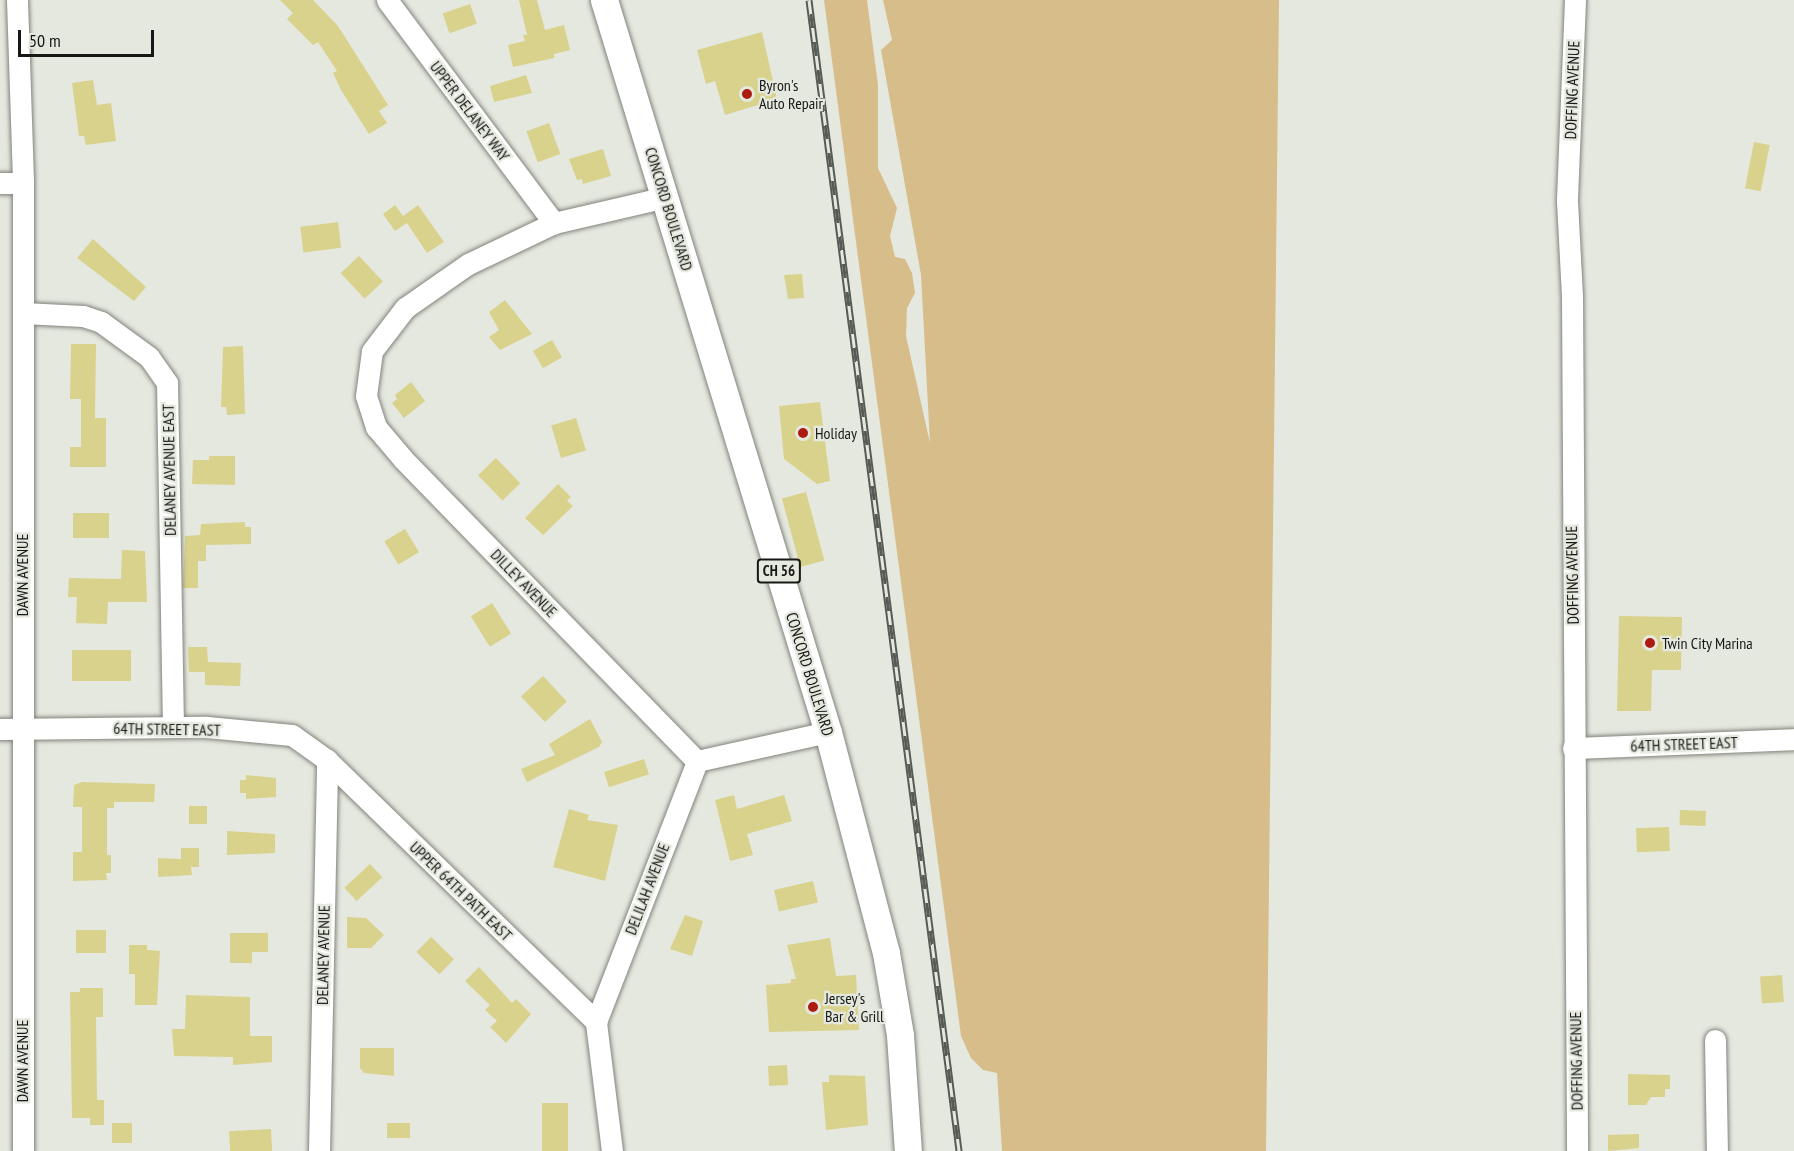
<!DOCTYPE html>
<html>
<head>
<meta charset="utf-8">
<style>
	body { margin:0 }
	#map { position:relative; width:1794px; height:1151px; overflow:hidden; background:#e5e8df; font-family:"PT Sans Narrow",sans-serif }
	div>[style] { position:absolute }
	.green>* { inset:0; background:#d7bd8a }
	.building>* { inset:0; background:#d9d28c; transform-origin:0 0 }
	.roads { filter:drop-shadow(0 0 2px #82847c) drop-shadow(0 0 2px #82847c) }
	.minor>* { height:21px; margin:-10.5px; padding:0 10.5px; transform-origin:10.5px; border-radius:10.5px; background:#fff }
	.major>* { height:27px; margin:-13.5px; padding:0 13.5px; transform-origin:13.5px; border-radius:13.5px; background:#fff }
	.rail>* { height:7px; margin-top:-3.5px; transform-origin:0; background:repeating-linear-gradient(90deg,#e5e8df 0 14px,#585a55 0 28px); box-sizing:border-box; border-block:2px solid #585a55 }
	.dots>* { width:16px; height:16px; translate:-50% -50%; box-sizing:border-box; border:3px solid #e5e8df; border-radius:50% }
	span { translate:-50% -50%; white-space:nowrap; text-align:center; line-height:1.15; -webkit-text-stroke:4.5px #e5e8df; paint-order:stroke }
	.shield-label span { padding:2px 4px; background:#e5e8df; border:2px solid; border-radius:4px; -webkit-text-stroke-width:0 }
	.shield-label { font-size:15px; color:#171815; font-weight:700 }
	.poi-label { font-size:16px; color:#171815 }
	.left { translate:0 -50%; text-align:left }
	.street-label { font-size:16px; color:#171815 }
	.scale { position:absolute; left:18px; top:30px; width:136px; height:27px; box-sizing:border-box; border:3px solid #171815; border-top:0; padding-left:8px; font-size:18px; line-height:21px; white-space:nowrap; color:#171815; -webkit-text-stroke:4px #e5e8df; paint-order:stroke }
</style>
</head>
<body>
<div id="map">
	<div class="green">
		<div style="clip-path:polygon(824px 0,867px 0,878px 85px,878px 168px,897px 208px,890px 236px,895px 257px,905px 259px,912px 273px,915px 293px,907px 308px,906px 336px,930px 443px,921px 275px,881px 50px,892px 40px,883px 0,1279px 0,1266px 1151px,1002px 1151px,997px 1073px,983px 1070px,971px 1058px,961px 1036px)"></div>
	</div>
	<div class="building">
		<div style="clip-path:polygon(280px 0,313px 0,338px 26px,388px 105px,379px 111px,387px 123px,369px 134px,341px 90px,333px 73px,337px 71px,318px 42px,313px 45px,287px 19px,293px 13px)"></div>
		<div style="clip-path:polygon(519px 0,537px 0,545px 30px,564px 25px,570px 50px,554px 54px,554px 58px,513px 67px,508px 45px,525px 41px,523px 35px,527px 35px)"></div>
		<div style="left:470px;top:4px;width:21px;height:29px;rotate:71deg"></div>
		<div style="clip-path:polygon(762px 32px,777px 99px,725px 115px,715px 81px,706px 84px,697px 50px)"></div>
		<div style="clip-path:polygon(526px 75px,532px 93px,494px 102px,490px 86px)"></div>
		<div style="clip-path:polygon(93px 80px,97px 105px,111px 103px,116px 141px,86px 145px,84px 136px,79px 136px,72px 83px)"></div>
		<div style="left:549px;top:123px;width:33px;height:24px;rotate:70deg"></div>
		<div style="left:1754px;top:142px;width:16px;height:47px;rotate:11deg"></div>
		<div style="clip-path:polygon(603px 149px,611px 176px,583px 184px,582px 179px,577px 180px,569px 159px)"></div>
		<div style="clip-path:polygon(395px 205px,403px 216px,418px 205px,444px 242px,427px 253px,407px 223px,395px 231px,383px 214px)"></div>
		<div style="left:338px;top:222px;width:26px;height:38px;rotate:83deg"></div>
		<div style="clip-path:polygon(93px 239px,146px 287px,134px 301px,77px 258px)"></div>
		<div style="left:359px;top:256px;width:35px;height:25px;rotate:47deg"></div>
		<div style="clip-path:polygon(802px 274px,804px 298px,788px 299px,784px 275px)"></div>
		<div style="clip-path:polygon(505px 300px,532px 334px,500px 350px,489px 337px,499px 330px,489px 312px)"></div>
		<div style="left:552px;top:340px;width:20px;height:22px;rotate:60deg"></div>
		<div style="clip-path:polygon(71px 344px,96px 344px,95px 418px,106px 418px,106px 467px,70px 467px,70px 447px,81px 447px,81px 399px,70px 399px)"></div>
		<div style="clip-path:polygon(243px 346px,245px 414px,227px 415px,226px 407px,221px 407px,223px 347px)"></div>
		<div style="clip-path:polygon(411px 382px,425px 401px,404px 418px,392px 403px,397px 399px,395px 395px)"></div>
		<div style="clip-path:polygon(820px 402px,830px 481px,817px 484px,784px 459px,779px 406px)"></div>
		<div style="left:576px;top:418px;width:34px;height:26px;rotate:73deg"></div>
		<div style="clip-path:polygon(209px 456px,235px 456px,235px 485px,192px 484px,193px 460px,209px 460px)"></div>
		<div style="left:496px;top:458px;width:35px;height:25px;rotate:46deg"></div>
		<div style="clip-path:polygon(558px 484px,571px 497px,567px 501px,573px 506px,543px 535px,525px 518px)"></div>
		<div style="left:806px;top:492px;width:71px;height:25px;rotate:75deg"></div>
		<div style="left:73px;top:513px;width:36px;height:25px"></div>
		<div style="clip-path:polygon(245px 522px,245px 527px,251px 527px,251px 544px,206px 545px,206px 561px,198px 561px,198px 588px,183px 588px,185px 536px,200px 535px,201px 524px)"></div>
		<div style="left:405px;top:529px;width:27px;height:24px;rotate:59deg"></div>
		<div style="clip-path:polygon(122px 550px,145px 551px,147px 602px,108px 602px,107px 624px,76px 623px,77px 597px,68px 597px,69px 578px,121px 579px)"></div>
		<div style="left:492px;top:603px;width:36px;height:25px;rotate:58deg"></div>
		<div style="clip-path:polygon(1619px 616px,1682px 617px,1681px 670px,1652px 670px,1651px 711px,1617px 711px)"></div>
		<div style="clip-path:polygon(188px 647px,207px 647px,208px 662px,241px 663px,240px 686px,205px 685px,205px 672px,189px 672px)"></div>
		<div style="left:72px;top:650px;width:59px;height:31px"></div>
		<div style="left:543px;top:676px;width:35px;height:30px;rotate:47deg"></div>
		<div style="clip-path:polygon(590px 719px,602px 742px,599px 747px,527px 782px,521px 769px,555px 755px,549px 744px)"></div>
		<div style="left:644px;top:759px;width:16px;height:42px;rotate:72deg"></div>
		<div style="clip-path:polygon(246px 775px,276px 778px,276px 797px,246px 799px,246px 793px,240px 793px,240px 780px,246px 780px)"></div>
		<div style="clip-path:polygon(82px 782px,155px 784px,154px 802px,114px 802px,114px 808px,107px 808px,107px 855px,111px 855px,111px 873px,106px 873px,107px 880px,73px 881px,73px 852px,82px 852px,82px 807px,73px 807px,74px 785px)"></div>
		<div style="clip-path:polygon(734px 795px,737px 809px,784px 795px,792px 821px,747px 834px,753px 855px,730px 861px,715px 800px)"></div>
		<div style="left:189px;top:806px;width:18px;height:18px"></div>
		<div style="clip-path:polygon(569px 809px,589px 815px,587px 820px,618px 825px,605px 881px,553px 867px)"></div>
		<div style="left:1680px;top:810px;width:26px;height:15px;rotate:2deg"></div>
		<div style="left:1669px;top:827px;width:24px;height:33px;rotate:88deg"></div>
		<div style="clip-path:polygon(227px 831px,275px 834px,275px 853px,227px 855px)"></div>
		<div style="clip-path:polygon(181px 848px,199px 848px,199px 867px,191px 867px,192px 875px,158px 877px,158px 858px,181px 859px)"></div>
		<div style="left:370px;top:864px;width:18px;height:35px;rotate:47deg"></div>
		<div style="left:813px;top:881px;width:22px;height:40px;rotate:77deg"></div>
		<div style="clip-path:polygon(685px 915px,703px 921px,692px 956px,670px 949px)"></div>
		<div style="clip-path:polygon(347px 917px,366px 918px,384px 935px,371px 948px,347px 948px)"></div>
		<div style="left:76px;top:930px;width:30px;height:23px"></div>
		<div style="clip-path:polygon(230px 933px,268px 933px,268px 952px,252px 952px,252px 963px,230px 963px)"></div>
		<div style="left:431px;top:937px;width:32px;height:21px;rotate:44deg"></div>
		<div style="clip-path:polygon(830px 938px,836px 976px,856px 975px,859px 1030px,769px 1032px,766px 985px,791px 983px,791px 979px,796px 979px,787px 945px)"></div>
		<div style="clip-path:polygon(129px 945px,147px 945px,147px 950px,160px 951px,157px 1005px,135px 1005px,135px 974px,129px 974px)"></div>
		<div style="clip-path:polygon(479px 967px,512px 1003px,516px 999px,531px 1014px,506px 1043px,490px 1027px,497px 1021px,485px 1010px,490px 1005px,465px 981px)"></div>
		<div style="left:1782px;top:975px;width:27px;height:22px;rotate:86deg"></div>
		<div style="clip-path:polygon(80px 988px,103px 988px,103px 1017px,96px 1017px,97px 1100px,104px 1100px,104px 1125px,90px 1125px,90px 1118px,72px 1118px,70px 992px,80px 992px)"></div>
		<div style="clip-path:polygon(186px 995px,250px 997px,250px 1036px,272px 1036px,272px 1062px,233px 1065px,233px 1057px,174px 1056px,172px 1029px,185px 1029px)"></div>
		<div style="clip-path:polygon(360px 1048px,394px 1048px,394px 1076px,364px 1073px,360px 1068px)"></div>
		<div style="left:787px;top:1065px;width:20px;height:19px;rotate:87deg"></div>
		<div style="clip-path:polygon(1628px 1074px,1670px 1075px,1670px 1089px,1665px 1089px,1665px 1097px,1651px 1097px,1646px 1105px,1628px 1105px)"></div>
		<div style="clip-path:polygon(829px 1075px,865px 1076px,868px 1125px,826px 1130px,822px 1082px,829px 1082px)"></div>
		<div style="left:542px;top:1103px;width:26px;height:48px"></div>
		<div style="left:132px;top:1123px;width:20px;height:20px;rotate:90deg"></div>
		<div style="left:387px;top:1123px;width:23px;height:15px"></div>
		<div style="left:271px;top:1129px;width:22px;height:42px;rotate:87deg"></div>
		<div style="clip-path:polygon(1639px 1134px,1639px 1148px,1608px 1151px,1608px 1135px)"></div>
	</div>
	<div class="roads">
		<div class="minor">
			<div style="left:17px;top:0;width:183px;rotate:88.1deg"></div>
			<div style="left:23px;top:183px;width:968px;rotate:90deg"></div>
			<div style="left:387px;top:0;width:279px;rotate:53.2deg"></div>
			<div style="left:1575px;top:0;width:201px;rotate:92.3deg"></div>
			<div style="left:1567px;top:201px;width:95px;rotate:87deg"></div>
			<div style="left:1572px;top:296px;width:855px;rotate:89.66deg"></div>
			<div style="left:0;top:183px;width:23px"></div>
			<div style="left:666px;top:197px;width:115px;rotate:166.9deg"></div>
			<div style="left:554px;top:223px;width:95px;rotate:154.5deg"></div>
			<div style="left:468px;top:264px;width:77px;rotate:145.1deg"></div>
			<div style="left:405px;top:308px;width:54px;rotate:127.5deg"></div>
			<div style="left:372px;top:351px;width:45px;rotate:97.6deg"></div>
			<div style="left:366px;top:396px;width:33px;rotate:72deg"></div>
			<div style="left:376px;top:427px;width:42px;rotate:49.8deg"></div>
			<div style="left:403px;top:459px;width:421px;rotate:45.8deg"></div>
			<div style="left:23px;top:313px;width:60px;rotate:2.9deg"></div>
			<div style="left:83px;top:316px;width:19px;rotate:18deg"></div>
			<div style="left:101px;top:322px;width:59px;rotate:36.1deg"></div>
			<div style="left:149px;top:357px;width:32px;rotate:55deg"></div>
			<div style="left:167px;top:383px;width:344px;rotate:89deg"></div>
			<div style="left:0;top:729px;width:207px;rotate:-0.6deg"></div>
			<div style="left:207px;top:727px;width:85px;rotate:5.4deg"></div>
			<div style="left:292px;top:735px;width:43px;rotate:35.5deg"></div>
			<div style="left:327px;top:760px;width:376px;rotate:44.2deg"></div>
			<div style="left:1573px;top:748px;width:221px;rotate:-2.3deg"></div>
			<div style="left:1715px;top:1040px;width:111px;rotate:89deg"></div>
			<div style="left:319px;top:1151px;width:391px;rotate:-88.8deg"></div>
			<div style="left:612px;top:1151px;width:130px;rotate:-97.1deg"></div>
			<div style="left:596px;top:1022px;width:280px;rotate:-68.8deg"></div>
			<div style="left:697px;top:761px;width:134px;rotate:-12.5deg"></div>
		</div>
		<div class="major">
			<div style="left:604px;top:0;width:766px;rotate:72.99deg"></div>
			<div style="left:828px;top:732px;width:228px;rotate:75.3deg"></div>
			<div style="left:886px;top:953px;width:83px;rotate:80.3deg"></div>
			<div style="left:900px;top:1035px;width:116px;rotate:86.1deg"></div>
		</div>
	</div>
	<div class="rail">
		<div style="left:809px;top:0;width:1161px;rotate:82.57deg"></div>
	</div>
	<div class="dots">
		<div style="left:747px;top:94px;background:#ac1b10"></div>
		<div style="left:803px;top:433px;background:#ac1b10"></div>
		<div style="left:1650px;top:643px;background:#ac1b10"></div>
		<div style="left:813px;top:1007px;background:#ac1b10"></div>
	</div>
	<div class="shield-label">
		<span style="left:779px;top:571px">CH 56</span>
	</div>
	<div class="poi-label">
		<span class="left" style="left:759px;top:94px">Byron's<br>Auto Repair</span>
		<span class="left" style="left:815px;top:433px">Holiday</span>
		<span class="left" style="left:1662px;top:643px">Twin City Marina</span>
		<span class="left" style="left:825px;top:1007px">Jersey's<br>Bar &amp; Grill</span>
	</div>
	<div class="street-label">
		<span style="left:1572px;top:90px;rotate:-88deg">DOFFING AVENUE</span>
		<span style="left:470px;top:111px;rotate:53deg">UPPER DELANEY WAY</span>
		<span style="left:669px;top:209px;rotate:73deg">CONCORD BOULEVARD</span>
		<span style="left:169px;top:470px;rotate:-91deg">DELANEY AVENUE EAST</span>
		<span style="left:22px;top:575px;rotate:-90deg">DAWN AVENUE</span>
		<span style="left:1572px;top:575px;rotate:-91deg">DOFFING AVENUE</span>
		<span style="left:524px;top:583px;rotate:46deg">DILLEY AVENUE</span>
		<span style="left:810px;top:674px;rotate:73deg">CONCORD BOULEVARD</span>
		<span style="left:167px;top:729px;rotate:1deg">64TH STREET EAST</span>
		<span style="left:1684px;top:744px;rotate:-2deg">64TH STREET EAST</span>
		<span style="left:647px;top:889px;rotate:-69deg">DELILAH AVENUE</span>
		<span style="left:461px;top:891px;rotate:44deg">UPPER 64TH PATH EAST</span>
		<span style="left:323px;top:955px;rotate:-89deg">DELANEY AVENUE</span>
		<span style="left:22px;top:1061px;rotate:-90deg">DAWN AVENUE</span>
		<span style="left:1576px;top:1061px;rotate:-91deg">DOFFING AVENUE</span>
	</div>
	<div class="scale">50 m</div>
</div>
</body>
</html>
